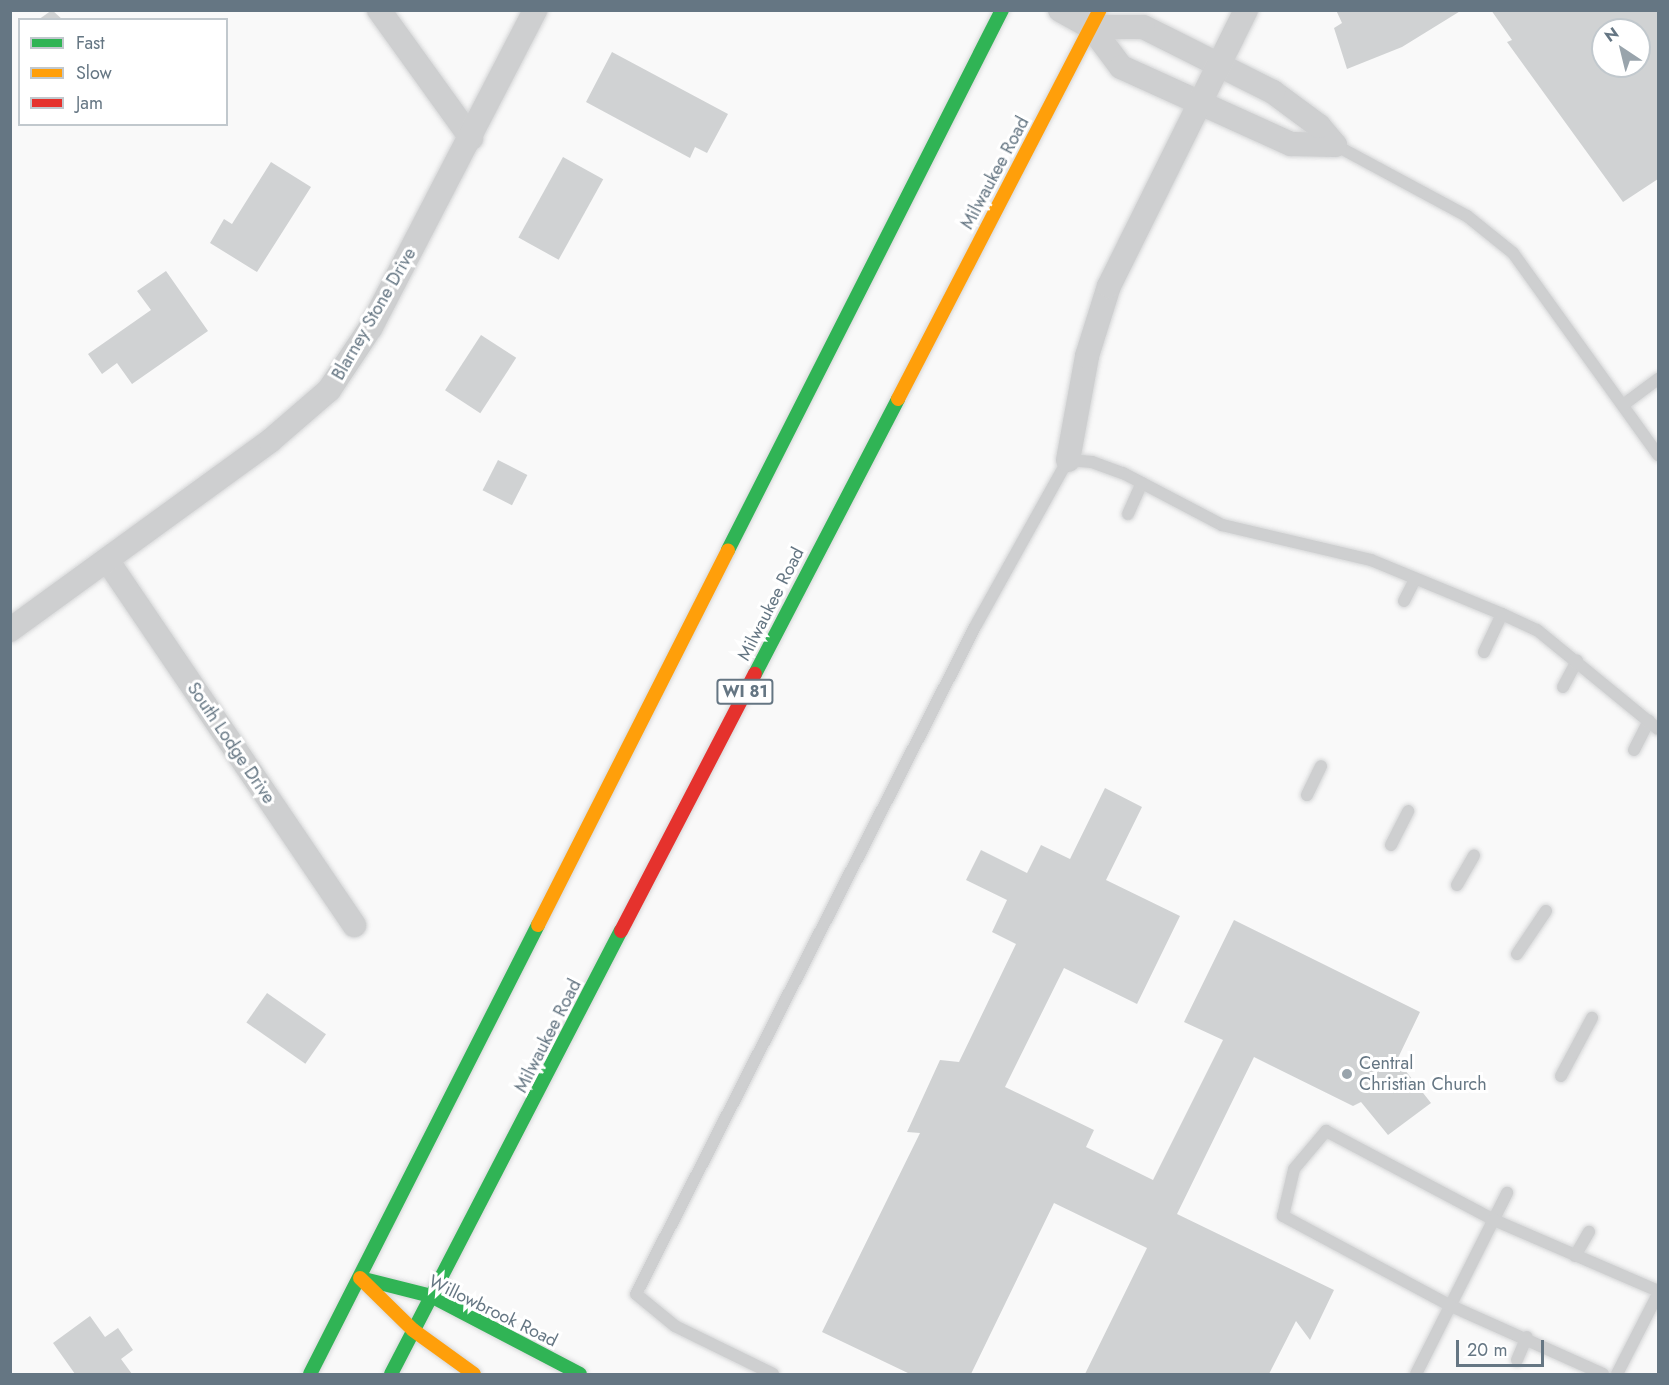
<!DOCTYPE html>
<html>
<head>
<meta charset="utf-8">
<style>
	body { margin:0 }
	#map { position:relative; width:1669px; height:1385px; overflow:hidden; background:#f9f9f9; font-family:Jost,sans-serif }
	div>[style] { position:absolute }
	.building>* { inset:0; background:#d0d2d3; transform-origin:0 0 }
	.roads { filter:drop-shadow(0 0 2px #d5d6d7) drop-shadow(0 0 2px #d5d6d7) }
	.lane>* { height:12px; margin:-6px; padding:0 6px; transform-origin:6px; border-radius:6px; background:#cecfd0 }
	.street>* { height:24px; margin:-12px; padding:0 12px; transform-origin:12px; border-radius:12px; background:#cecfd0 }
	.fast>* { height:14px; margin:-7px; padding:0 7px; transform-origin:7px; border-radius:7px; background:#30b455 }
	.slow>* { height:14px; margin:-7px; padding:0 7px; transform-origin:7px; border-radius:7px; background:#ff9f0a }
	.jam>* { height:14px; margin:-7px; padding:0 7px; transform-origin:7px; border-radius:7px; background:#e5322d }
	.dots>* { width:16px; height:16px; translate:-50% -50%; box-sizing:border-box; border:3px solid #fff; border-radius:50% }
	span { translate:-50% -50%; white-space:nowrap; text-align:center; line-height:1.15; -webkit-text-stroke:6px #fff; paint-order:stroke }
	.shield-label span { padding:2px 4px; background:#fff; border:2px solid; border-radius:4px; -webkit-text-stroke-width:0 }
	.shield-label { font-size:16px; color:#657683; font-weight:700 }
	.street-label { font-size:18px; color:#657683 }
	.poi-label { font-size:18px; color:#657683 }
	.left { translate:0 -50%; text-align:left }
	.frame { position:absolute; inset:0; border:12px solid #657683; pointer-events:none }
	.legend { position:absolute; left:18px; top:18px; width:210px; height:108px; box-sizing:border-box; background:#fff; border:2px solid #c1c8cd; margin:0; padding:8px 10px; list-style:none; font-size:18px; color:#657683 }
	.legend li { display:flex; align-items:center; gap:12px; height:30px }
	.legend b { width:30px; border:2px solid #c1c8cd }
	.north { position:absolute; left:1591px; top:18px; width:60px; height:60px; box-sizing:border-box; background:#fff; border:2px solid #c1c8cd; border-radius:50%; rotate:325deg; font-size:16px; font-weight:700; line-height:24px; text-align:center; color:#657683 }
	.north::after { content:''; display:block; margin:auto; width:21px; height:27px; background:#99a4ac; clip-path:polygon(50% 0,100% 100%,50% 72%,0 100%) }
	.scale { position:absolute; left:1456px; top:1340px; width:88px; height:27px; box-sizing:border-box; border:3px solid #657683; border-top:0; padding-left:8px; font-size:18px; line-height:21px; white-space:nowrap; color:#657683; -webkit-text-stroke:4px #fff; paint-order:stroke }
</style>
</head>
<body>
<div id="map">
	<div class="building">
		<div style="clip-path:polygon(52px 10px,63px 20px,38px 20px)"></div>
		<div style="clip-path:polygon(1336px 10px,1462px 10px,1402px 47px,1347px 69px,1334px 28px,1342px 23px)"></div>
		<div style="clip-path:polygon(evenodd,1491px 10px,1658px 10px,1658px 179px,1623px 202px,1507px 42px,1512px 40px,1491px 10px,1603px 30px,1639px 30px,1639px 66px,1603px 66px,1603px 30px)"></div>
		<div style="clip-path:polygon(612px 52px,728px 114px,707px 153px,695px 147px,690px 158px,586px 102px)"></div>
		<div style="left:563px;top:157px;width:46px;height:92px;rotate:29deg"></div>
		<div style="clip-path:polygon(271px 162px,311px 187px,257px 272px,210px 243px,224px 219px,232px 224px)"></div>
		<div style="clip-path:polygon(166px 271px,208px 331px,132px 384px,117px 363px,102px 374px,88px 354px,151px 310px,137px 291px)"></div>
		<div style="left:481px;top:335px;width:42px;height:66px;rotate:33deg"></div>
		<div style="left:498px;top:460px;width:33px;height:34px;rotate:27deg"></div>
		<div style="clip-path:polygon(1105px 788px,1142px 807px,1106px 880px,1180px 916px,1137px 1004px,1064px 968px,1005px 1087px,1094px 1130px,1086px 1147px,1153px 1180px,1223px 1040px,1184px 1022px,1234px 920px,1420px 1012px,1397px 1060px,1431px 1103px,1388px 1135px,1361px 1102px,1353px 1106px,1254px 1057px,1177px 1214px,1334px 1290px,1310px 1340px,1296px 1321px,1269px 1374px,1085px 1374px,1147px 1248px,1054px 1203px,971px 1374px,910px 1374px,822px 1332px,920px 1133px,907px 1132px,940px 1060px,959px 1062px,1016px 944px,992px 932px,1007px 900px,966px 880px,981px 850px,1027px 873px,1041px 845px,1070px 859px)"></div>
		<div style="left:267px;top:993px;width:72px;height:36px;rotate:35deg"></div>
		<div style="clip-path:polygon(90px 1316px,105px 1337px,118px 1328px,133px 1350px,121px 1359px,132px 1374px,75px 1374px,53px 1343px)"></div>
	</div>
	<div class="roads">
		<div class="lane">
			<div style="left:1335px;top:145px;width:150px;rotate:28.3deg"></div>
			<div style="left:1467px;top:216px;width:59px;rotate:38.8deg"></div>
			<div style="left:1513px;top:253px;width:249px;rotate:54.3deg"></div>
			<div style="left:1623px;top:405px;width:44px;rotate:-36.6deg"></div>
			<div style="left:1128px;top:514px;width:34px;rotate:-66deg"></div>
			<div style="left:1404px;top:601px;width:22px;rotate:-63deg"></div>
			<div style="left:1484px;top:652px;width:42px;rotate:-64.7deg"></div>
			<div style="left:1563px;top:687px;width:30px;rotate:-62deg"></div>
			<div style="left:1634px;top:750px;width:33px;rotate:-63deg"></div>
			<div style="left:1307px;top:795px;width:32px;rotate:-64deg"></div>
			<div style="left:1391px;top:845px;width:38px;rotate:-63deg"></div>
			<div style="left:1457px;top:885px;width:34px;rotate:-60deg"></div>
			<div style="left:1517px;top:954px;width:52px;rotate:-56deg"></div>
			<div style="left:1561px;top:1076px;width:66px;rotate:-61.9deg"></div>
			<div style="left:1575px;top:1256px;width:28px;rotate:-60deg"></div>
			<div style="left:1517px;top:1360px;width:25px;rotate:-67deg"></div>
			<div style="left:773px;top:1374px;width:109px;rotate:-153.9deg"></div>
			<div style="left:675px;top:1326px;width:50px;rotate:-140.6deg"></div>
			<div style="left:636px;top:1294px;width:750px;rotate:-63.06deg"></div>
			<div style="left:976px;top:625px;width:189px;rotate:-60.9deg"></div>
			<div style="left:1068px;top:460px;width:24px;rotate:5deg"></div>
			<div style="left:1092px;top:462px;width:33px;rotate:20deg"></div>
			<div style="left:1123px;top:473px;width:112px;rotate:27.7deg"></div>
			<div style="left:1222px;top:525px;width:153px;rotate:13.2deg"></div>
			<div style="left:1371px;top:560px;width:142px;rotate:22.4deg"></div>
			<div style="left:1502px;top:614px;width:38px;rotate:25deg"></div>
			<div style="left:1537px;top:630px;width:156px;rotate:39.3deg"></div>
			<div style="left:1416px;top:1374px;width:203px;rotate:-63.3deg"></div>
			<div style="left:1603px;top:1374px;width:167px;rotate:-155.9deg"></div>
			<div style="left:1451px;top:1306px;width:191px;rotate:-151.8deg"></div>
			<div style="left:1283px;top:1216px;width:48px;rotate:-76.8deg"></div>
			<div style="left:1294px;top:1169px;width:50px;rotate:-49.9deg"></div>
			<div style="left:1326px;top:1131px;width:190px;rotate:27.9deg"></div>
			<div style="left:1494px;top:1220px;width:179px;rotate:23.4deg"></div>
			<div style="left:1617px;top:1374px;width:90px;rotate:-62.9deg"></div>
		</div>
		<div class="street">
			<div style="left:379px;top:10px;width:158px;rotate:54.3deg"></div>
			<div style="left:1060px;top:10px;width:35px;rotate:29deg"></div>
			<div style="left:1091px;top:27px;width:50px;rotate:53.1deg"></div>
			<div style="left:1121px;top:67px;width:187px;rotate:24.4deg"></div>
			<div style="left:1291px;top:144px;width:44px;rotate:1.3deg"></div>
			<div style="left:1335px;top:145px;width:25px;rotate:-130deg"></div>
			<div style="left:1319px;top:126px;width:57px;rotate:-143.5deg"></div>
			<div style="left:1273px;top:92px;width:145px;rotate:-153.4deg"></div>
			<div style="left:1143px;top:27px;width:52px;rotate:180deg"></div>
			<div style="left:1068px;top:460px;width:106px;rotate:-79.6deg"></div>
			<div style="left:1087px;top:356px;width:73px;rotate:-72.6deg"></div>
			<div style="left:1109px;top:286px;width:308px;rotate:-63.6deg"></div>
			<div style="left:107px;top:560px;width:441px;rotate:55.9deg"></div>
			<div style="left:10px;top:630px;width:321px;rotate:-36deg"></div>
			<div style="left:270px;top:441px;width:78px;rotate:-40.8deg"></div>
			<div style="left:329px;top:390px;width:76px;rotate:-56.3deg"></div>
			<div style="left:371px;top:327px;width:357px;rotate:-62.6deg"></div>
		</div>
		<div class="fast">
			<div style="left:728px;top:550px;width:606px;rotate:-63.1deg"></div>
			<div style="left:755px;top:674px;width:310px;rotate:-62.5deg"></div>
			<div style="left:360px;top:1278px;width:73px;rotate:14.2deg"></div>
			<div style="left:431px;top:1296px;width:168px;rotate:27.6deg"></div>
			<div style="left:310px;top:1374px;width:504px;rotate:-63.08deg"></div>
			<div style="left:391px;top:1374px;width:499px;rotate:-62.6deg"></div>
		</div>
		<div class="slow">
			<div style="left:898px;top:399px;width:438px;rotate:-62.6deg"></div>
			<div style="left:538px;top:925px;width:420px;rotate:-63.1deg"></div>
			<div style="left:360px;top:1278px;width:74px;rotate:44.5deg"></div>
			<div style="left:413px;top:1330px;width:75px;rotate:35.8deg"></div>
		</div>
		<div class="jam">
			<div style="left:621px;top:931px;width:290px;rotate:-62.5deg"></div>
		</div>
	</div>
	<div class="dots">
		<div style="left:1347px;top:1074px;background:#99a4ac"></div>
	</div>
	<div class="shield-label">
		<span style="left:745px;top:692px">WI 81</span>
	</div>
	<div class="street-label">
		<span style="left:995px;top:173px;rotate:-62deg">Milwaukee Road</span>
		<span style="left:374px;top:314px;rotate:-60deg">Blarney Stone Drive</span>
		<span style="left:771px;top:604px;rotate:-63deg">Milwaukee Road</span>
		<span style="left:231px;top:743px;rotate:56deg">South Lodge Drive</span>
		<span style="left:548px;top:1036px;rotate:-63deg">Milwaukee Road</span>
		<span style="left:493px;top:1311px;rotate:26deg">Willowbrook Road</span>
	</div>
	<div class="poi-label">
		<span class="left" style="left:1359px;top:1074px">Central<br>Christian Church</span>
	</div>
	<div class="frame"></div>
	<ul class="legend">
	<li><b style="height:8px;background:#30b455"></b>Fast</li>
	<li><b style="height:8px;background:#ff9f0a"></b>Slow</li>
	<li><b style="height:8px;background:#e5322d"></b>Jam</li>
	</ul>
	<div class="north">N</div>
	<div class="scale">20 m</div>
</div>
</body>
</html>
